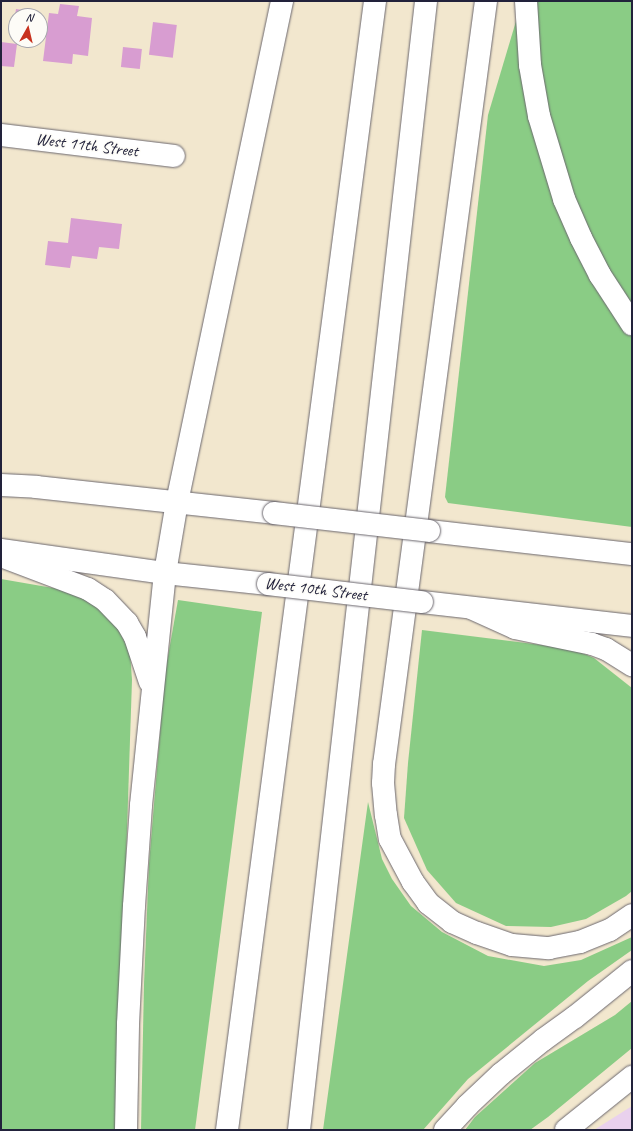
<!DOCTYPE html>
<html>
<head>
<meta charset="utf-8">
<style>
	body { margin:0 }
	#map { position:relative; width:633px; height:1131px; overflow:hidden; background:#f2e7ce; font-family:Caveat,sans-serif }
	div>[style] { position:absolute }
	.built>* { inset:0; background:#e9d1ed }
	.green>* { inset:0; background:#8acc85 }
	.building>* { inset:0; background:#d89dd1; transform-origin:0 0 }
	.roads { filter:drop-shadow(0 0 1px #6b676e) drop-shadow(0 0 1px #6b676e) }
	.minor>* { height:22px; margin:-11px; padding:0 11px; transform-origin:11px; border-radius:11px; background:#fff }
	.tertiary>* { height:22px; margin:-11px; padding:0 11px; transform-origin:11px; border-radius:11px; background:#fff }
	.primary>* { height:22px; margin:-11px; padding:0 11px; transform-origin:11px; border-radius:11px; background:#fff }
	.motorway>* { height:22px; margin:-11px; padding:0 11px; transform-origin:11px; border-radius:11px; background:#fff }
	.bridges { filter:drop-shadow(0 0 1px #6b676e) drop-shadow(0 0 1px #6b676e) }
	.primary-bridge>* { height:22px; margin:-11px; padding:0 11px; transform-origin:11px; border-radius:11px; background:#fff }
	span { translate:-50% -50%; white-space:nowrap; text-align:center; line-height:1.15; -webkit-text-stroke:3px #fdfcf7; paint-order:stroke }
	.street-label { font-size:17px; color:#22223b }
	.frame { position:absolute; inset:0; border:2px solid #22223b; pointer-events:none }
	.north { position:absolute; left:8px; top:8px; width:40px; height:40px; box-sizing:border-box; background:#fdfcf7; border:1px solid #a5a5ac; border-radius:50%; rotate:8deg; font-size:11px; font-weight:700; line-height:16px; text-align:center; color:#22223b }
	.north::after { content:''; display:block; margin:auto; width:14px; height:18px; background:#c8321e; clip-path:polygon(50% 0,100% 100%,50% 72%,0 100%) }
</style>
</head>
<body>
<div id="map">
	<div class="built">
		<div style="clip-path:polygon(632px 1106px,632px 1130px,594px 1130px)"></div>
	</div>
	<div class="green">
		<div style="clip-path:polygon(522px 1px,632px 1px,632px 527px,448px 503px,445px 497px,488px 115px)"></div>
		<div style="clip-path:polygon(1px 579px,82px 593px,113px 619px,130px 652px,132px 680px,117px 1130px,1px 1130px)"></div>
		<div style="clip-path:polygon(178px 600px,262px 612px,195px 1130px,141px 1130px,144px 984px,149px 864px,165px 673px)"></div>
		<div style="clip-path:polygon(422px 630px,573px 649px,594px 658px,632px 688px,632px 891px,626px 896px,586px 919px,551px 927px,506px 926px,456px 903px,427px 870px,404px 818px,408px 763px)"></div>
		<div style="clip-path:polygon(368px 802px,382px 859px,392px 879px,411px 906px,442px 932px,488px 956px,544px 966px,581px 960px,632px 937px,632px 950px,588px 981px,468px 1079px,423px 1130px,323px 1130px)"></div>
		<div style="clip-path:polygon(632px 1001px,632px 1048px,548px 1117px,530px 1130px,465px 1130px,475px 1117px,535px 1063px,615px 1015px)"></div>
	</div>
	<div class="building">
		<div style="clip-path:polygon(60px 4px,79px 6px,77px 16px,92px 18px,88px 56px,73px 54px,72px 64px,43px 61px,49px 13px,58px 14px)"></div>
		<div style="clip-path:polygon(16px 9px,35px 12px,34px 16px,15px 16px)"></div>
		<div style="clip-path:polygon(15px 18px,16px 18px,16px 30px,14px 30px)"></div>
		<div style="left:153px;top:22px;width:24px;height:33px;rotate:7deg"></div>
		<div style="clip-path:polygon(1px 42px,17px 44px,14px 67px,1px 66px)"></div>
		<div style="left:123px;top:47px;width:19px;height:20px;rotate:6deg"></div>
		<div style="clip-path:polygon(71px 218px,122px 224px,119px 249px,99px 247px,97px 259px,72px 256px,70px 268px,45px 265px,48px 241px,68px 243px)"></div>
	</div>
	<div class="roads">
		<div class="minor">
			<div style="left:1px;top:135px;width:174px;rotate:6.9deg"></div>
		</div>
		<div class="tertiary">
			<div style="left:566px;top:1130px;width:85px;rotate:-38.8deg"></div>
		</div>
		<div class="primary">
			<div style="left:1px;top:485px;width:35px;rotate:3deg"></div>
			<div style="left:36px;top:487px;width:239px;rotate:6.2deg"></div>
			<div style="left:429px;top:531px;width:204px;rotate:6.5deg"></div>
			<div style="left:1px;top:550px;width:166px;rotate:8deg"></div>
			<div style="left:165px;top:573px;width:104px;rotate:6.1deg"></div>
			<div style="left:422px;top:602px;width:211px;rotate:6.5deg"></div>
		</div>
		<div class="motorway">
			<div style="left:486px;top:1px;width:770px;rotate:97.61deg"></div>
			<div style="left:384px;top:764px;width:19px;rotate:93deg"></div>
			<div style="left:383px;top:783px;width:32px;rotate:85deg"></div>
			<div style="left:386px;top:815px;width:24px;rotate:81deg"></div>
			<div style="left:390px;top:839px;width:49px;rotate:61.9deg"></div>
			<div style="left:413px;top:882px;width:26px;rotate:54deg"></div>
			<div style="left:428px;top:903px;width:31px;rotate:38deg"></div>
			<div style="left:452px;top:922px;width:27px;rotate:24deg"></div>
			<div style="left:477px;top:933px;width:37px;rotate:19deg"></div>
			<div style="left:512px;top:945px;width:37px;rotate:5deg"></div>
			<div style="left:549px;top:948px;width:32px;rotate:-11deg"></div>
			<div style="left:580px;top:942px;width:32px;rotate:-22deg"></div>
			<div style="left:610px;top:930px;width:27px;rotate:-34deg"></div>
			<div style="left:526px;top:1px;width:64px;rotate:86.4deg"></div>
			<div style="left:530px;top:65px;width:52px;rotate:80deg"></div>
			<div style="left:539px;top:116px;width:87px;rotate:73.2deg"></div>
			<div style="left:564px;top:199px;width:43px;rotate:66.4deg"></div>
			<div style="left:581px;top:238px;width:42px;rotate:62.8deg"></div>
			<div style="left:600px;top:275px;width:59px;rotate:56.9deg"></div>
			<div style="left:1px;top:556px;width:93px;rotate:20.8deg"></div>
			<div style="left:88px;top:589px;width:20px;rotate:33deg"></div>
			<div style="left:105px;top:600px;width:32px;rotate:46deg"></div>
			<div style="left:127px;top:623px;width:16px;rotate:60deg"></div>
			<div style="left:135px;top:637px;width:47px;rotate:71.6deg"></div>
			<div style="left:471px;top:608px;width:48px;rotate:24.4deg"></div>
			<div style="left:515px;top:628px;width:79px;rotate:11.7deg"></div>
			<div style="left:592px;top:644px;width:15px;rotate:20deg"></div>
			<div style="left:606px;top:649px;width:31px;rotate:32deg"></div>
			<div style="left:126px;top:1130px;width:106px;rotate:-88.9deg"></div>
			<div style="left:128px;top:1024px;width:118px;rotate:-87.1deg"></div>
			<div style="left:134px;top:906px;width:101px;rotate:-86deg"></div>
			<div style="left:141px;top:805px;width:233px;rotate:-84.1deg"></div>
			<div style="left:165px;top:573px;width:72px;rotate:-80.4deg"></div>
			<div style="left:177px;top:502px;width:512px;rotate:-78.16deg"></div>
			<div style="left:227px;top:1130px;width:1139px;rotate:-82.53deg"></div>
			<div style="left:299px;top:1130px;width:1136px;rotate:-83.58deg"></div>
			<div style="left:445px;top:1130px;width:33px;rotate:-47deg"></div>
			<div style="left:467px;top:1106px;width:47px;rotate:-43.3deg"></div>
			<div style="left:501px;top:1074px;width:54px;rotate:-39deg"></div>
			<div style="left:543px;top:1040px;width:39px;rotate:-36deg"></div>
			<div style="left:575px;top:1017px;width:73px;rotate:-38.9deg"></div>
		</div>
	</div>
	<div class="bridges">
		<div class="primary-bridge">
			<div style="left:274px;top:513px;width:156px;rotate:6.6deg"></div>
			<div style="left:268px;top:584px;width:155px;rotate:6.7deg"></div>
		</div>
	</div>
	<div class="street-label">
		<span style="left:87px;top:145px;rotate:7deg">West 11th Street</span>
		<span style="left:316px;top:589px;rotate:7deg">West 10th Street</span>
	</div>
	<div class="frame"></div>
	<div class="north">N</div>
</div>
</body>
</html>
